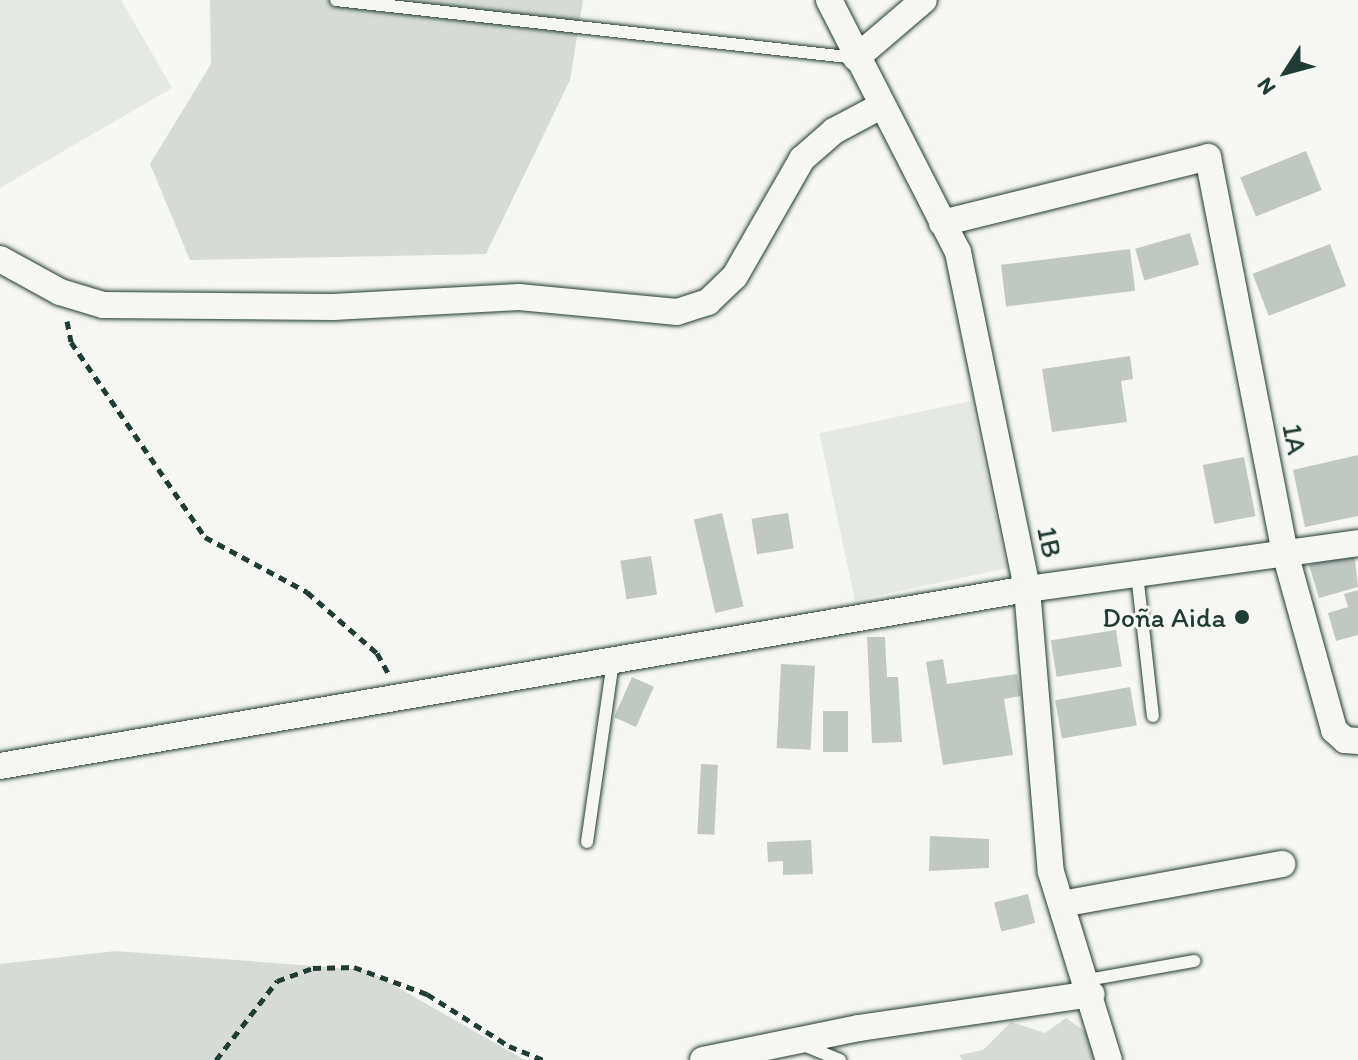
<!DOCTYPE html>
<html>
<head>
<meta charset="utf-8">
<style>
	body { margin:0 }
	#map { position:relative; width:1358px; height:1060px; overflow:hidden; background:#f6f6f2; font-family:Itim,sans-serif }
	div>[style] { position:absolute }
	.built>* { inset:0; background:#e6e8e4; transform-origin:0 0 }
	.green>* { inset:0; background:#d6dbd6 }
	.building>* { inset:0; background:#c1c8c3; transform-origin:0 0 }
	.path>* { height:5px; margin-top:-2.5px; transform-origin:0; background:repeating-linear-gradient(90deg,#1f3d34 0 8px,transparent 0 14px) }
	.roads { filter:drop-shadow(0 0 2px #1f3d34) drop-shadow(0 0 2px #1f3d34) }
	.service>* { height:12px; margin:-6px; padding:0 6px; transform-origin:6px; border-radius:6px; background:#f6f6f2 }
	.minor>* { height:26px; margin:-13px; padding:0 13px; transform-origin:13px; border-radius:13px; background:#f6f6f2 }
	.dots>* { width:22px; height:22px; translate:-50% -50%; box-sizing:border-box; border:4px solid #f6f6f2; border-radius:50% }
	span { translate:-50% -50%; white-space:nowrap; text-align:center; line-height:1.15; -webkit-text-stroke:6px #f6f6f2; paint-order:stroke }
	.street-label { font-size:28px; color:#1f3d34 }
	.poi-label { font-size:28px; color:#1f3d34 }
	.right { translate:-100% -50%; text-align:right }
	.north { position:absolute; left:1246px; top:32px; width:80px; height:80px; -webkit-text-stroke:6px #f6f6f2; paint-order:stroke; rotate:234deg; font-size:22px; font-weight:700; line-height:32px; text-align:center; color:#1f3d34 }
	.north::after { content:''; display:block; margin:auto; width:28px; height:36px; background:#1f3d34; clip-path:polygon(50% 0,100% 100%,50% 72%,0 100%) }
</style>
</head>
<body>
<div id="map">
	<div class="built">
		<div style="clip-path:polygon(0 0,121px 0,172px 88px,0 188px)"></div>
		<div style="left:971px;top:401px;width:171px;height:155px;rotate:78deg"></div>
	</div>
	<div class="green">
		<div style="clip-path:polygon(210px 0,583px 0,570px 80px,486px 254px,190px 260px,150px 164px,211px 64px)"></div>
		<div style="clip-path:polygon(116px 951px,367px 970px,525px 1060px,0 1060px,0 964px)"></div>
		<div style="clip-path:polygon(1066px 1018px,1090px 1035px,1094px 1060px,963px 1060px,959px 1055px,983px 1050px,1011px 1022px,1045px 1033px)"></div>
	</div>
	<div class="building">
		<div style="left:1306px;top:151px;width:42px;height:71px;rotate:68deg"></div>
		<div style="left:1190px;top:233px;width:33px;height:57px;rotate:74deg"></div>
		<div style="left:1330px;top:244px;width:45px;height:83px;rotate:69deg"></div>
		<div style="left:1130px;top:249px;width:42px;height:130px;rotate:83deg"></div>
		<div style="clip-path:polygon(1130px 356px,1133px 379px,1121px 381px,1127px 422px,1052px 432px,1042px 369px)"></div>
		<div style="clip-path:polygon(1358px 455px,1358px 516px,1305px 527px,1293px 470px)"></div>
		<div style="left:1244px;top:457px;width:60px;height:42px;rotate:79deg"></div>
		<div style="left:722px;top:513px;width:96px;height:29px;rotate:77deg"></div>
		<div style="left:788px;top:513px;width:36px;height:37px;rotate:81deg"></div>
		<div style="clip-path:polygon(1354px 552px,1358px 587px,1319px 598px,1309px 565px)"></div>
		<div style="left:651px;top:556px;width:39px;height:31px;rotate:81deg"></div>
		<div style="clip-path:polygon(1358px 590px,1358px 635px,1336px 641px,1328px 613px,1348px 607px,1344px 594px)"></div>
		<div style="left:1116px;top:630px;width:37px;height:66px;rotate:81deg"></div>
		<div style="clip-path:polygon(867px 637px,885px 637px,887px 677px,898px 677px,902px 742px,872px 743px)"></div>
		<div style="clip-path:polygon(943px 659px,947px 684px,1017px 674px,1021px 696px,1004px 699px,1013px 755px,943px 765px,926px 662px)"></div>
		<div style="left:781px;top:664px;width:34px;height:84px;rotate:3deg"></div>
		<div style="left:632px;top:677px;width:24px;height:44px;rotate:24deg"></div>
		<div style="left:1130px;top:687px;width:39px;height:76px;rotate:80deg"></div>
		<div style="left:823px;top:711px;width:25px;height:41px"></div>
		<div style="left:701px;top:764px;width:17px;height:70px;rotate:3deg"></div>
		<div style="clip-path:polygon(930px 836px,989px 839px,989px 868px,929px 871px)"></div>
		<div style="clip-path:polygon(811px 840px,813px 874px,783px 875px,783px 861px,768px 862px,767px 842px)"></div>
		<div style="left:1028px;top:894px;width:30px;height:35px;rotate:76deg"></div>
	</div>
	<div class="path">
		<div style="left:67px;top:321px;width:21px;rotate:79deg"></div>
		<div style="left:71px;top:342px;width:237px;rotate:55.5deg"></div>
		<div style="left:205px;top:537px;width:116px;rotate:28.3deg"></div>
		<div style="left:307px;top:592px;width:93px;rotate:41.1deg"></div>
		<div style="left:377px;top:653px;width:23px;rotate:61deg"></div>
		<div style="left:216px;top:1060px;width:100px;rotate:-52.3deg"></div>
		<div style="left:277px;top:981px;width:38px;rotate:-20deg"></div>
		<div style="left:313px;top:968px;width:41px;rotate:-1.4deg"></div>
		<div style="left:354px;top:967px;width:78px;rotate:20.3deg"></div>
		<div style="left:427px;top:994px;width:97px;rotate:32.4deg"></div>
		<div style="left:509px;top:1046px;width:38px;rotate:22deg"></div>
	</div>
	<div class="roads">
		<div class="service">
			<div style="left:336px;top:0;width:523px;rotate:6.36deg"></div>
			<div style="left:1137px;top:574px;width:143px;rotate:83.6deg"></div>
			<div style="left:587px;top:842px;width:183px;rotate:-81.8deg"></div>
			<div style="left:1087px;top:980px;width:109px;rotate:-10.1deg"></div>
			<div style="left:801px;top:1044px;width:42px;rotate:22.3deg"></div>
		</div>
		<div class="minor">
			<div style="left:829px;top:0;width:283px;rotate:62.9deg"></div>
			<div style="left:958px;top:252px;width:344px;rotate:78.4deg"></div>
			<div style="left:1027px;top:589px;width:284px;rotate:85.2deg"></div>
			<div style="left:1051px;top:872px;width:197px;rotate:72.9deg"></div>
			<div style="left:856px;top:58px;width:89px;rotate:-40.5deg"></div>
			<div style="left:942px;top:223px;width:274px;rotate:-13.9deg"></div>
			<div style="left:1208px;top:157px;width:403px;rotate:79deg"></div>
			<div style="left:1285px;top:553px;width:184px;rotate:74.5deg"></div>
			<div style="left:1334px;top:730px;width:15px;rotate:42deg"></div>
			<div style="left:1345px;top:740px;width:13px;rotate:4deg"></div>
			<div style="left:0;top:259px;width:68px;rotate:28.8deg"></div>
			<div style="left:60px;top:292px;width:45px;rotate:16.8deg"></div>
			<div style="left:103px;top:305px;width:230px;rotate:0.5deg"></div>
			<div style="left:333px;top:307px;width:186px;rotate:-3.1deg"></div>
			<div style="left:519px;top:297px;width:159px;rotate:5.4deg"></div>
			<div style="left:677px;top:312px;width:33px;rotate:-18deg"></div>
			<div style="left:708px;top:302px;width:37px;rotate:-44deg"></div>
			<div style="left:735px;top:276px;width:135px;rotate:-60.2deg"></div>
			<div style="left:802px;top:159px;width:43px;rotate:-41.2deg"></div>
			<div style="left:834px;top:131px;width:53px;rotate:-28deg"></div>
			<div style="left:0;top:766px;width:1042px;rotate:-9.78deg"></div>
			<div style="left:1027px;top:589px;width:334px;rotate:-7.9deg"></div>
			<div style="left:1062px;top:904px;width:224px;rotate:-10.3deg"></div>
			<div style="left:703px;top:1060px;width:159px;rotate:-11.6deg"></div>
			<div style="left:859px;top:1028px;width:235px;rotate:-8.3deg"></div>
		</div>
	</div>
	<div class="dots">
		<div style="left:1242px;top:617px;background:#1f3d34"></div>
	</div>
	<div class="street-label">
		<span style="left:1295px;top:439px;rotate:79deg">1A</span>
		<span style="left:1050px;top:542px;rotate:78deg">1B</span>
	</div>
	<div class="poi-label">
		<span class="right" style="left:1226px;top:617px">Doña Aida</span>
	</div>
	<div class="north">N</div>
</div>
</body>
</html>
